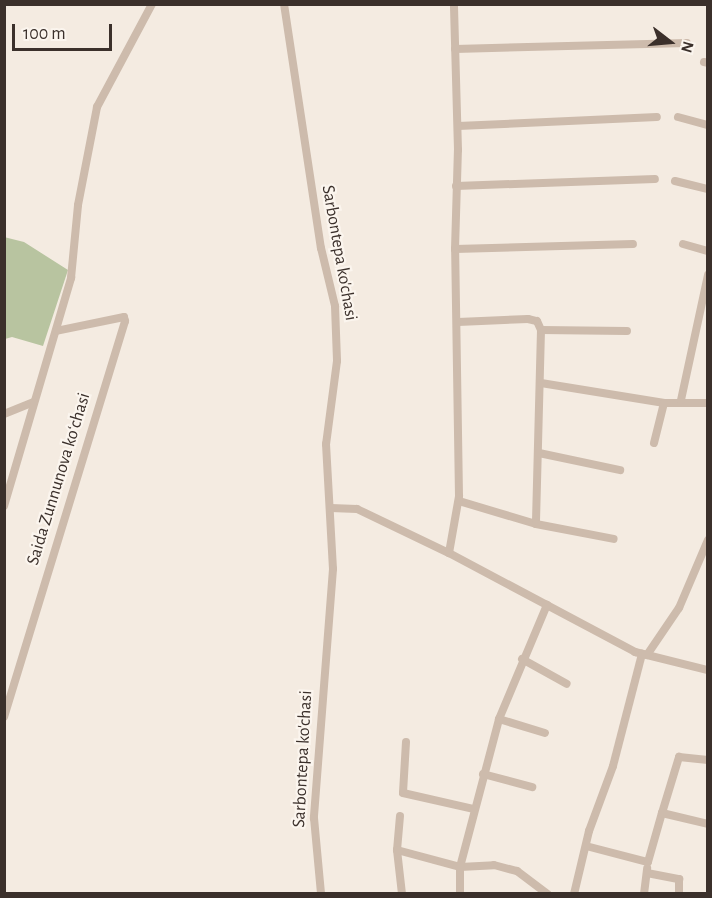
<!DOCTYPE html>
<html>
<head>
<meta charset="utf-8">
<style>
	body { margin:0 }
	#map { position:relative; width:712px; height:898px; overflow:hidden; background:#f4ebe1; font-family:"Alegreya Sans",sans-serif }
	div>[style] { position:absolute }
	.green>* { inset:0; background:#b8c4a0 }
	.minor>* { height:8px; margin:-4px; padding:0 4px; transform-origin:4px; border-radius:4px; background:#cdbbac }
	span { translate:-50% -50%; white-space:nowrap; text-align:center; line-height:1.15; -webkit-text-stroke:4.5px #fbf5ee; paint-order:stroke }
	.street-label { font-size:18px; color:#3b302b }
	.frame { position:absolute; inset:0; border:6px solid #3b302b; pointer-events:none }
	.north { position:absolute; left:640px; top:12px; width:60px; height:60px; -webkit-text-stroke:4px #fbf5ee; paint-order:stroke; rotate:106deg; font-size:16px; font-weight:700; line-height:24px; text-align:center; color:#3b302b }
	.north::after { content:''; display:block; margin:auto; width:21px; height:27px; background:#3b302b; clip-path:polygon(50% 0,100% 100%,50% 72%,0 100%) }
	.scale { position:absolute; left:12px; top:24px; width:100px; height:27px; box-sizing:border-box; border:3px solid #3b302b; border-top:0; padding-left:8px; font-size:18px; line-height:21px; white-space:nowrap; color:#3b302b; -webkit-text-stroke:4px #fbf5ee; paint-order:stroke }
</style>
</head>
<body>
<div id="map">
	<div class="green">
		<div style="clip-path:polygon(4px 237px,24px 242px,68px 270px,43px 346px,12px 337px,5px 339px)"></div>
	</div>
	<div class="minor">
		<div style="left:284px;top:4px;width:247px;rotate:81.4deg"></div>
		<div style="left:321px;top:248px;width:60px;rotate:76.4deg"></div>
		<div style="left:335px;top:306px;width:55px;rotate:87.9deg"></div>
		<div style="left:337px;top:361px;width:84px;rotate:97.5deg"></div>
		<div style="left:326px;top:444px;width:125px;rotate:86.8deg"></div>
		<div style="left:333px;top:569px;width:250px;rotate:94.4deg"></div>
		<div style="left:314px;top:818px;width:76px;rotate:84.7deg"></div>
		<div style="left:455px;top:49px;width:232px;rotate:-1.5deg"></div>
		<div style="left:704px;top:62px;width:4px;rotate:14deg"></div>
		<div style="left:678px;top:117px;width:31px;rotate:15deg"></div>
		<div style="left:458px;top:126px;width:199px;rotate:-2.6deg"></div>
		<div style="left:675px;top:181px;width:34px;rotate:14deg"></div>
		<div style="left:456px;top:186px;width:199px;rotate:-2deg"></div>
		<div style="left:683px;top:244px;width:26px;rotate:16deg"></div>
		<div style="left:455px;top:249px;width:178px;rotate:-1.6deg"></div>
		<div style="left:458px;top:322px;width:70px;rotate:-2.5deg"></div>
		<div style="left:528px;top:319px;width:9px;rotate:13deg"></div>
		<div style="left:537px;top:321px;width:10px;rotate:66deg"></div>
		<div style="left:541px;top:330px;width:194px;rotate:91.5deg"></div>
		<div style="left:536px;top:524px;width:80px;rotate:-163.4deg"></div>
		<div style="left:541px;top:330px;width:86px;rotate:0.7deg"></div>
		<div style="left:541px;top:383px;width:125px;rotate:9.2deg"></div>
		<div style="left:664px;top:403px;width:44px"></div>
		<div style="left:681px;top:400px;width:128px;rotate:-77.8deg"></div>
		<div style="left:4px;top:414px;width:32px;rotate:-22deg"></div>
		<div style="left:654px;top:443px;width:41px;rotate:-76deg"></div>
		<div style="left:539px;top:453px;width:83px;rotate:11.9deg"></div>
		<div style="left:4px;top:506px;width:238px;rotate:-73.6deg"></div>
		<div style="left:71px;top:278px;width:73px;rotate:-84.5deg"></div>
		<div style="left:78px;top:205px;width:100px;rotate:-79deg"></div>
		<div style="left:97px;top:107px;width:117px;rotate:-61.9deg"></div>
		<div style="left:331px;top:508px;width:26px;rotate:2deg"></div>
		<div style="left:357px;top:509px;width:102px;rotate:25.6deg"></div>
		<div style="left:449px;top:553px;width:211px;rotate:28deg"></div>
		<div style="left:635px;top:652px;width:75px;rotate:13.9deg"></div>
		<div style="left:536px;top:524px;width:79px;rotate:10.9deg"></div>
		<div style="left:449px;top:553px;width:58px;rotate:-80deg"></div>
		<div style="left:459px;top:496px;width:247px;rotate:-90.9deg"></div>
		<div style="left:455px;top:249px;width:99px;rotate:-88.3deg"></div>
		<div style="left:458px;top:150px;width:146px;rotate:-91.6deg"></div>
		<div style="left:647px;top:655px;width:57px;rotate:-55.8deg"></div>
		<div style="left:679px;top:608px;width:74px;rotate:-66.9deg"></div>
		<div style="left:522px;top:659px;width:51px;rotate:29.1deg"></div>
		<div style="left:4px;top:717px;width:414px;rotate:-73deg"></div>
		<div style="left:125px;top:321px;width:4px;rotate:-104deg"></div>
		<div style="left:124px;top:317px;width:69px;rotate:168.4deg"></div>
		<div style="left:499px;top:719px;width:48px;rotate:16.9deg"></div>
		<div style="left:406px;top:742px;width:51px;rotate:93.4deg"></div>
		<div style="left:403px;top:793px;width:73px;rotate:12.7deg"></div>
		<div style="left:483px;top:774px;width:51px;rotate:14.9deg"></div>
		<div style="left:662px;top:813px;width:59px;rotate:-73.1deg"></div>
		<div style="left:679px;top:757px;width:29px;rotate:6deg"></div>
		<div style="left:400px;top:816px;width:34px;rotate:95deg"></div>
		<div style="left:397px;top:850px;width:44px;rotate:83.5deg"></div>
		<div style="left:586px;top:846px;width:64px;rotate:14.5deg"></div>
		<div style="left:648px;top:862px;width:51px;rotate:-74.1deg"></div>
		<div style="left:662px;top:813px;width:47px;rotate:13.4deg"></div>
		<div style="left:397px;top:850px;width:65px;rotate:15.1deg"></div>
		<div style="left:460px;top:867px;width:34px;rotate:-3deg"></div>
		<div style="left:494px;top:865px;width:24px;rotate:15deg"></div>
		<div style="left:517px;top:871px;width:39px;rotate:37deg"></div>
		<div style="left:647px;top:873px;width:33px;rotate:11deg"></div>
		<div style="left:679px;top:879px;width:15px;rotate:90deg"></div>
		<div style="left:460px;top:894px;width:27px;rotate:-90deg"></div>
		<div style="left:460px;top:867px;width:153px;rotate:-75.2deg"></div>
		<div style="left:499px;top:719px;width:124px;rotate:-67.2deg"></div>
		<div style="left:574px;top:894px;width:65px;rotate:-76.6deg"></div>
		<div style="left:589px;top:831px;width:69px;rotate:-69.7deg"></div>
		<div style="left:613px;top:766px;width:116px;rotate:-75.5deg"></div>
		<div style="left:644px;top:894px;width:26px;rotate:-83deg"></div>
	</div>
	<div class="street-label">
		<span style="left:339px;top:253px;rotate:80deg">Sarbontepa ko'chasi</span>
		<span style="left:59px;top:479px;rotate:-73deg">Saida Zunnunova koʻchasi</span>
		<span style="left:303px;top:759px;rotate:-87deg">Sarbontepa ko'chasi</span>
	</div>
	<div class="frame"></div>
	<div class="north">N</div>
	<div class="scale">100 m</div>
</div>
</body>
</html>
